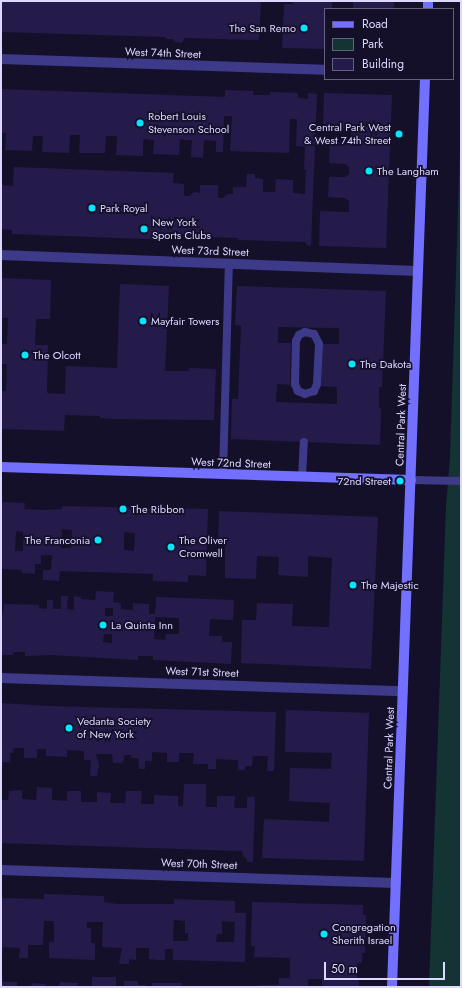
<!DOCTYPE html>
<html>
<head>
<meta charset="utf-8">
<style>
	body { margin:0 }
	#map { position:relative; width:462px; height:988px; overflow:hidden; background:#14102a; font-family:Jost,sans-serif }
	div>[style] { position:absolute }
	.green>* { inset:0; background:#133433 }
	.building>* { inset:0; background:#251b4b; transform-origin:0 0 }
	.lane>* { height:8px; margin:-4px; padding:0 4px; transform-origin:4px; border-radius:4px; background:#3d3a89 }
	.street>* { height:10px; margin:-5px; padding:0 5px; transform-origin:5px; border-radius:5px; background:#3d3a89 }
	.secondary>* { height:10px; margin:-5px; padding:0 5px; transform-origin:5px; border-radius:5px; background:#736fff }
	.dots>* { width:11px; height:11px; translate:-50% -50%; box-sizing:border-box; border:2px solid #14102a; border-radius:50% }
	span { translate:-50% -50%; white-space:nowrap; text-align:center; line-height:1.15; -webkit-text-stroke:3.5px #14102a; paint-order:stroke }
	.poi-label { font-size:11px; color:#ddd8ff }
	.right { translate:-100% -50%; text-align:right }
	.left { translate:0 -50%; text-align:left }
	.street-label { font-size:11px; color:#ddd8ff }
	.frame { position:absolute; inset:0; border:2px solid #ddd8ff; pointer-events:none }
	.legend { position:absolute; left:324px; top:8px; width:130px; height:72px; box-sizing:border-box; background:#14102a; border:1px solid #64607f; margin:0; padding:5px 7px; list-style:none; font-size:12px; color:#ddd8ff }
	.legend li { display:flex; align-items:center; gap:8px; height:20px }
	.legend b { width:20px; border:1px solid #64607f }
	.scale { position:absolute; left:324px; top:962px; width:121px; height:18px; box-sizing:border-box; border:2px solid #ddd8ff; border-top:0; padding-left:5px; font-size:12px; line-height:14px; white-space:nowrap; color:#ddd8ff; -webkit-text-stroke:3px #14102a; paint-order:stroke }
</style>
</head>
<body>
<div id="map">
	<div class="green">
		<div style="clip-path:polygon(461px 118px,461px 987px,429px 987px,446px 507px,450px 457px)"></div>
	</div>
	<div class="building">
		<div style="clip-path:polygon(1px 1px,261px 1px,259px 40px,185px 38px,182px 43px,174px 42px,173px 39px,166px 39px,166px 37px,1px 32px)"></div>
		<div style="clip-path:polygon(293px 1px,332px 1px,332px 9px,325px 9px,325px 49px,282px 48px,284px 4px,293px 4px)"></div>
		<div style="left:353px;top:1px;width:41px;height:8px"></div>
		<div style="clip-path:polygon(1px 89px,225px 97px,225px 90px,253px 91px,253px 95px,270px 95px,270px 92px,298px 93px,298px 98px,308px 99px,308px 93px,317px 94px,311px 246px,307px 245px,305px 242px,238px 240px,238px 238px,171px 236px,171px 240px,12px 234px,12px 230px,1px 229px,1px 185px,13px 186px,14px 167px,174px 173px,173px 183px,184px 184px,184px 196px,189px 196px,194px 192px,200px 193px,200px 185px,218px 185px,218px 198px,223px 198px,227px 194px,233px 194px,233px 187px,246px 187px,247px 174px,255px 174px,255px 178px,263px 179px,263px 192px,275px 192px,276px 179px,293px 180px,293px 193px,305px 194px,306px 169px,304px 170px,305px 147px,296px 146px,297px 119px,290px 119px,289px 153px,230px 151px,232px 116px,224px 116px,223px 152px,216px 152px,216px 141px,204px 140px,203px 158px,191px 157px,192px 140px,185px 140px,180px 139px,179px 155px,153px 154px,154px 140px,143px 139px,143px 156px,116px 155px,117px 136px,106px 136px,105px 153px,79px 153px,80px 135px,70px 135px,69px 153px,42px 152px,43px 136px,33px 136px,32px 151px,5px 150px,6px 133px,1px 133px)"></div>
		<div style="clip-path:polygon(324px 93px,392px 95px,386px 248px,319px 246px,320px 211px,349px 212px,349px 201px,345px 198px,328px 197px,329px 177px,345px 177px,349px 174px,349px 167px,345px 164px,329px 163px,330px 142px,347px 143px,351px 139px,351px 129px,323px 128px)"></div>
		<div style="clip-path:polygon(1px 278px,51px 280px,50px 319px,36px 319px,35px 345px,48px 345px,47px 393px,65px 394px,66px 366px,117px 368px,120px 284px,169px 286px,165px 371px,189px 371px,189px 368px,216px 369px,214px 420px,115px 419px,100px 418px,100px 416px,65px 415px,64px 431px,1px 429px,1px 391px,6px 391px,7px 364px,1px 364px,1px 344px,7px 344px,8px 318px,1px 318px)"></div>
		<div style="clip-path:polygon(evenodd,237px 286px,386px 291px,382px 387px,379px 387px,379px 408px,381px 408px,380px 445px,231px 439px,232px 399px,238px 399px,241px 326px,235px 325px,237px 286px,278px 327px,339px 328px,339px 344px,322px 344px,321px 386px,337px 387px,337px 404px,276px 402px,277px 384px,290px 385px,291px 343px,278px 343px,278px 327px)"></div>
		<div style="clip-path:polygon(evenodd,1px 502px,25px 503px,24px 509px,43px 510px,62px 509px,62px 506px,208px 509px,206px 576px,188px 575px,188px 582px,153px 581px,153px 574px,60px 571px,59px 581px,43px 580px,43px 570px,51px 570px,52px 555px,41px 555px,41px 564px,35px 564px,35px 574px,22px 573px,22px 570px,1px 569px,1px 502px,62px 529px,72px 530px,71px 548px,61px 548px,62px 529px,1px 502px,16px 531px,23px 532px,23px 551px,15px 551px,16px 531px,1px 502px,124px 532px,135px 533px,134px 551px,124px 550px,124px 532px)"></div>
		<div style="clip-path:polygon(219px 511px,378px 517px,371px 669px,241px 663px,242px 620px,256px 620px,257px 603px,293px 604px,292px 626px,329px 627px,332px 558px,308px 556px,308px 577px,278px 575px,279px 557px,257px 556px,256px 579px,225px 578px,225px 541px,218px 541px)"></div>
		<div style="clip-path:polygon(evenodd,96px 591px,114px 592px,113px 602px,121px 603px,121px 609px,133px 610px,133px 603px,149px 604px,149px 614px,155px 614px,156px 597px,234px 600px,233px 620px,210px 619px,209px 636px,222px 636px,222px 642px,232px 642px,231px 664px,153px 660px,153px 656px,138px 656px,138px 660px,51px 655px,25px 656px,25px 652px,13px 652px,13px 655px,1px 655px,1px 615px,3px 615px,4px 604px,39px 605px,39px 608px,47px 609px,47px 600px,53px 600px,53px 609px,61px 609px,61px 596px,68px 596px,67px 609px,74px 610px,74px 596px,81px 597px,81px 599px,95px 600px,96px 591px,105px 608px,113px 608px,113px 616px,105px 616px,105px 608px,96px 591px,155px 617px,179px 618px,179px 634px,166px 634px,165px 640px,154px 639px,155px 617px,96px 591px,104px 634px,112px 634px,112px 643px,103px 642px,104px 634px)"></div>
		<div style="clip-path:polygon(1px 703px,48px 706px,276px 712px,274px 771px,267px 771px,268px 756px,253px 756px,252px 766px,245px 766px,245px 770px,238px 770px,238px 760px,216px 759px,216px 769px,208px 769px,208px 764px,193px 764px,194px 753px,179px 753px,179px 762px,167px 762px,167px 753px,152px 752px,152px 761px,145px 761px,145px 769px,139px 769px,138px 758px,131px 758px,131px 755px,124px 755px,124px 760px,122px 763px,113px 763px,112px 754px,95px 754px,97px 757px,99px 765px,97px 776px,90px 776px,91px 760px,84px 760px,84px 751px,67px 750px,67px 757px,46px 756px,46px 749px,37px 749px,37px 758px,24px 758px,24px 748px,16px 748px,13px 749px,13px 753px,10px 753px,10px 762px,1px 762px)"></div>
		<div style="clip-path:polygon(286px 710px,369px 713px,364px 861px,262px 858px,264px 819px,329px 822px,330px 803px,289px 801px,290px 768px,331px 769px,332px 753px,285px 752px)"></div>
		<div style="clip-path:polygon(184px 784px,206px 784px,206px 807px,217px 807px,217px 796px,235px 796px,234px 808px,247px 808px,247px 797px,255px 797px,253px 862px,247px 862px,247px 859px,243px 856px,242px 851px,239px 851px,1px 843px,1px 800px,8px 800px,9px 791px,22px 790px,22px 799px,36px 800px,37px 787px,52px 788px,52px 800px,67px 801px,67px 791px,81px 791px,81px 802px,97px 802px,97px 792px,111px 793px,110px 803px,125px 803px,126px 791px,142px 791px,141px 804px,154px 804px,154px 795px,178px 796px,178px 806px,183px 806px)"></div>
		<div style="clip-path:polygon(evenodd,44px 894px,104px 896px,104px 902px,117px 904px,174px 904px,174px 899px,235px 901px,235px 913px,246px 913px,245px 962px,173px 960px,173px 949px,165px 949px,165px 960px,158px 960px,149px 959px,149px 948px,136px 948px,136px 960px,129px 959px,129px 964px,119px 964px,122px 948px,102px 947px,103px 922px,87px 922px,87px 928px,91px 928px,91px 943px,95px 943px,95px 960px,49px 958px,49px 942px,54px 942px,54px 921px,44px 921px,43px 945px,28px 945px,28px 958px,19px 958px,20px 948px,3px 947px,1px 959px,1px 898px,44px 899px,44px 894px,174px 920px,185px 921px,185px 933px,188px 933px,188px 941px,173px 941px,174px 920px,44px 894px,222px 921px,235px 922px,234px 942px,216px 942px,217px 934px,222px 934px,222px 921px)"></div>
		<div style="clip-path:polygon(252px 902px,363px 905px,363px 915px,366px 915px,365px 953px,362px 953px,362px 963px,357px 963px,357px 980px,359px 981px,359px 987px,322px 987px,322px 979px,308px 979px,308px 987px,257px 987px,257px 985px,279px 985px,279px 978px,290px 978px,290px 958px,254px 957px,255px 946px,251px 946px)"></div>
		<div style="left:92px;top:977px;width:24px;height:10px"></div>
		<div style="clip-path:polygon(124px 981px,138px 981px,138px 985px,146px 985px,146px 987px,124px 987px)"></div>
		<div style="left:1px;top:982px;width:16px;height:5px"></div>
		<div style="clip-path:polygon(60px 982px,78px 983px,77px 987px,59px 987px)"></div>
		<div style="clip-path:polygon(32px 983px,46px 984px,46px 987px,31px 987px)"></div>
		<div style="left:152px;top:983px;width:30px;height:4px"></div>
	</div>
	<div class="lane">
		<div style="left:305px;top:332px;width:9px;rotate:13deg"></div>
		<div style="left:314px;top:334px;width:11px;rotate:63deg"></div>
		<div style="left:319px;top:344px;width:40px;rotate:92.9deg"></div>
		<div style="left:317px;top:384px;width:8px;rotate:113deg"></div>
		<div style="left:314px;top:391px;width:9px;rotate:162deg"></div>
		<div style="left:305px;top:394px;width:8px;rotate:-157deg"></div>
		<div style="left:298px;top:391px;width:8px;rotate:-113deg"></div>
		<div style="left:295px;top:384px;width:43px;rotate:-88.7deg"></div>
		<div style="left:296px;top:341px;width:7px;rotate:-63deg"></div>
		<div style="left:299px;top:335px;width:7px;rotate:-27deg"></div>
		<div style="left:223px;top:474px;width:210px;rotate:-88.4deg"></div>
		<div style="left:302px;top:477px;width:35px;rotate:-87deg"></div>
		<div style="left:411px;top:480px;width:50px;rotate:1.1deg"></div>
	</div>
	<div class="street">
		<div style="left:1px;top:59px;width:324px;rotate:1.9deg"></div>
		<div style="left:1px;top:255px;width:417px;rotate:2.2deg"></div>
		<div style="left:1px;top:678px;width:402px;rotate:1.9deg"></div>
		<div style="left:1px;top:870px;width:395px;rotate:1.9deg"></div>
	</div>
	<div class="secondary">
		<div style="left:428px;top:9px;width:8px;rotate:-90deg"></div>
		<div style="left:1px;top:467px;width:410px;rotate:1.8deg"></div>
		<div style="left:392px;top:987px;width:909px;rotate:-87.92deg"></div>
	</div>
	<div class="dots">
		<div style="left:304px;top:28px;background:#04e6ff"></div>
		<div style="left:140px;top:123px;background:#04e6ff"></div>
		<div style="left:399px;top:134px;background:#04e6ff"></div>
		<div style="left:369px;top:171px;background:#04e6ff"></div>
		<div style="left:92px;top:208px;background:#04e6ff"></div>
		<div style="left:144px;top:229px;background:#04e6ff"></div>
		<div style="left:143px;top:321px;background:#04e6ff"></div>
		<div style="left:25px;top:355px;background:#04e6ff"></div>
		<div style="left:352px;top:364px;background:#04e6ff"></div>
		<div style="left:400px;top:481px;background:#04e6ff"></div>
		<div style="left:123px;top:509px;background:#04e6ff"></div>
		<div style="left:98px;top:540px;background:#04e6ff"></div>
		<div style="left:171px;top:547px;background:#04e6ff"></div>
		<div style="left:353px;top:585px;background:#04e6ff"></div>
		<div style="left:103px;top:625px;background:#04e6ff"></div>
		<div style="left:69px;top:728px;background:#04e6ff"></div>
		<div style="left:324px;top:934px;background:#04e6ff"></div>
	</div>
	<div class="poi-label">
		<span class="right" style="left:296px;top:28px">The San Remo</span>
		<span class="left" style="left:148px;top:123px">Robert Louis<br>Stevenson School</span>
		<span class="right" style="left:391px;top:134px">Central Park West<br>&amp; West 74th Street</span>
		<span class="left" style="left:377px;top:171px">The Langham</span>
		<span class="left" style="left:100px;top:208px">Park Royal</span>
		<span class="left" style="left:152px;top:229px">New York<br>Sports Clubs</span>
		<span class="left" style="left:151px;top:321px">Mayfair Towers</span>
		<span class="left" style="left:33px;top:355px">The Olcott</span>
		<span class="left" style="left:360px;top:364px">The Dakota</span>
		<span class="right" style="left:391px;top:481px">72nd Street</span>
		<span class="left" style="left:131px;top:509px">The Ribbon</span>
		<span class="right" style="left:90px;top:540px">The Franconia</span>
		<span class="left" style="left:179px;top:547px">The Oliver<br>Cromwell</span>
		<span class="left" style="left:361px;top:585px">The Majestic</span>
		<span class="left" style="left:111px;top:625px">La Quinta Inn</span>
		<span class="left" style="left:77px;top:728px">Vedanta Society<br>of New York</span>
		<span class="left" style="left:332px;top:934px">Congregation<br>Sherith Israel</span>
	</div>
	<div class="street-label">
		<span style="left:163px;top:53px;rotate:2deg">West 74th Street</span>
		<span style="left:210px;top:251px;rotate:2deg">West 73rd Street</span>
		<span style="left:401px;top:425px;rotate:-88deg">Central Park West</span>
		<span style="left:231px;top:463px;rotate:2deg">West 72nd Street</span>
		<span style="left:202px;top:672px;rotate:2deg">West 71st Street</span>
		<span style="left:389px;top:748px;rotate:-88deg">Central Park West</span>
		<span style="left:199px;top:864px;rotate:2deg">West 70th Street</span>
	</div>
	<div class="frame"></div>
	<ul class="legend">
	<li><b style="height:5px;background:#736fff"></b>Road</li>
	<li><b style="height:11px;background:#133433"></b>Park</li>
	<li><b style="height:11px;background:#251b4b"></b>Building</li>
	</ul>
	<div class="scale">50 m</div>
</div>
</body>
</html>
